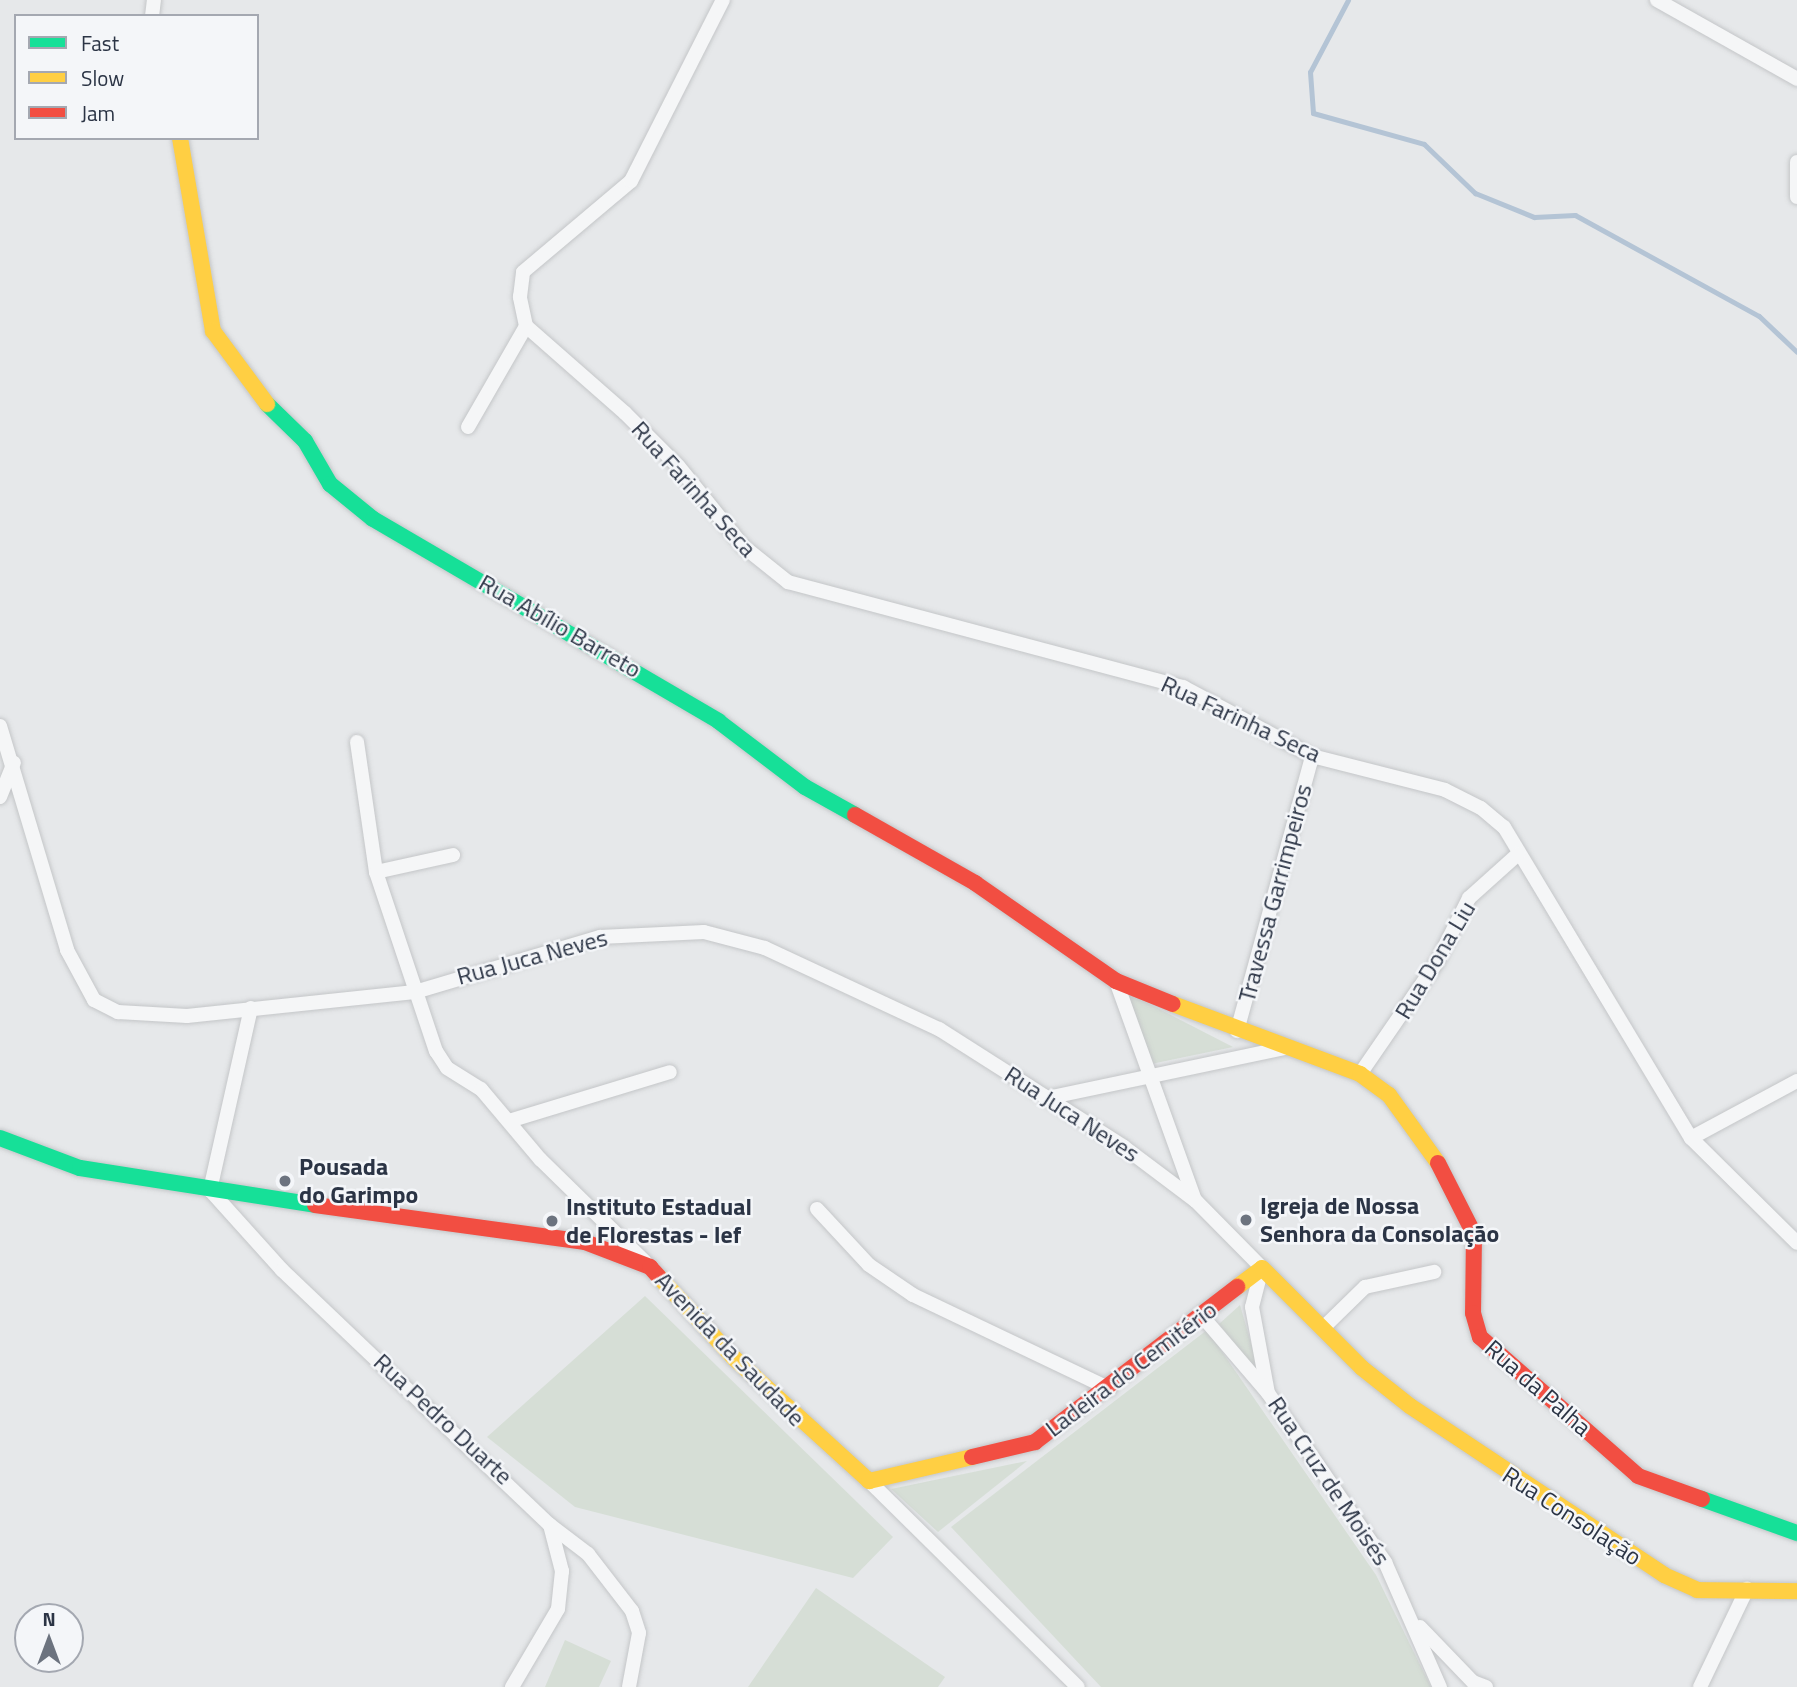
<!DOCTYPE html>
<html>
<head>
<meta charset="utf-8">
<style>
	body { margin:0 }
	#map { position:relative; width:1797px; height:1687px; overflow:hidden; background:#e6e8ea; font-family:"Titillium Web",sans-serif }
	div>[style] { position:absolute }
	.green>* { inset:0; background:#d6ded6 }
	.stream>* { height:5px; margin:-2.5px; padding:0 2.5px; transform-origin:2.5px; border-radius:2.5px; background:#b4c4d5 }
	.roads { filter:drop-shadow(0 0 2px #c4c6c8) drop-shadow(0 0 2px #c4c6c8) }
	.street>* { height:14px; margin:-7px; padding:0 7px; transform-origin:7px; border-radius:7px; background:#f5f6f7 }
	.fast>* { height:16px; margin:-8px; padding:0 8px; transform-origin:8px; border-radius:8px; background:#16e098 }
	.slow>* { height:16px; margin:-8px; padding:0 8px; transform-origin:8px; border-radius:8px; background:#ffcf43 }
	.jam>* { height:16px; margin:-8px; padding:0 8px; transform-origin:8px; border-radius:8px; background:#f24e42 }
	.dots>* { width:19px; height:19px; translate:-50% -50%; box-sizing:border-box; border:4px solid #f4f6f9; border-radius:50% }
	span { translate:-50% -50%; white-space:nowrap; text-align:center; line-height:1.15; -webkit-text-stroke:5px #f4f6f9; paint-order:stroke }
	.street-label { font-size:24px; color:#2b3445 }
	.poi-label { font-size:24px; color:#2b3445; font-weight:700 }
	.left { translate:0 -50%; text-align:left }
	.legend { position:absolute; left:14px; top:14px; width:245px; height:126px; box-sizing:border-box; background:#f4f6f9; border:2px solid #a4a8b1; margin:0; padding:9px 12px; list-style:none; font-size:21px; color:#2b3445 }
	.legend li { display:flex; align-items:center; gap:14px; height:35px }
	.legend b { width:35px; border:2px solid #a4a8b1 }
	.north { position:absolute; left:14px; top:1603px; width:70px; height:70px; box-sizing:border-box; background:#f4f6f9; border:2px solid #a4a8b1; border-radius:50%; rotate:0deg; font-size:19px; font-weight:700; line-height:28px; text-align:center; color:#2b3445 }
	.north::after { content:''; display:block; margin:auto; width:24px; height:32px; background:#6c737f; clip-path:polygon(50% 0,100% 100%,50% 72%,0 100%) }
</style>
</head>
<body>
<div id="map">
	<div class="green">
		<div style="clip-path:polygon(1128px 993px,1233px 1047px,1151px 1064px)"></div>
		<div style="clip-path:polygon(645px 1296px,893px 1537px,853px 1578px,575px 1507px,487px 1437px)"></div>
		<div style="clip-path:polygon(1240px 1305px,1257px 1364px,1258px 1374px,1219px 1324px)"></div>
		<div style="clip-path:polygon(1207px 1330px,1376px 1575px,1431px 1687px,1101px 1687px,951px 1527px)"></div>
		<div style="clip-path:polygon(1027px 1461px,938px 1532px,891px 1489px)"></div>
		<div style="clip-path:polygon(816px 1588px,945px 1677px,938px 1687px,748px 1687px)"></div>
		<div style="clip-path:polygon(565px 1640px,611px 1661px,599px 1687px,545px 1687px)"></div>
	</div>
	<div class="stream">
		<div style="left:1348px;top:0;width:81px;rotate:117.8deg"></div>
		<div style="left:1310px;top:72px;width:41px;rotate:85.8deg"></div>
		<div style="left:1313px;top:113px;width:115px;rotate:15.6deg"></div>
		<div style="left:1424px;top:144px;width:71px;rotate:43.9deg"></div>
		<div style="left:1475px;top:193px;width:64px;rotate:22.1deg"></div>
		<div style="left:1534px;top:217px;width:41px;rotate:-2.8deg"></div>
		<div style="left:1575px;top:215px;width:210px;rotate:28.8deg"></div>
		<div style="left:1759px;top:316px;width:52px;rotate:43.5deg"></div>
	</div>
	<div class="roads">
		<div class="street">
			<div style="left:1657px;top:0;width:161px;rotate:29.4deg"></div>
			<div style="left:152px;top:16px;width:16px;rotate:-83deg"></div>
			<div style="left:1797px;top:162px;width:35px;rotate:90deg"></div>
			<div style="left:526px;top:326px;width:132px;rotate:41.3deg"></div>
			<div style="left:625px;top:413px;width:76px;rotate:45deg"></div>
			<div style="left:679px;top:467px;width:102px;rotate:51deg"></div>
			<div style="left:743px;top:546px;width:58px;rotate:38.7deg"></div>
			<div style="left:788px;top:582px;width:409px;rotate:14.9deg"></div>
			<div style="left:1183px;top:687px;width:146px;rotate:28.1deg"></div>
			<div style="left:1312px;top:756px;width:137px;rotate:14.3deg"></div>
			<div style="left:1445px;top:790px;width:40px;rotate:26.6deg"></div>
			<div style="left:1481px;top:808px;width:30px;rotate:40deg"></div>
			<div style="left:1504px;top:827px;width:363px;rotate:59deg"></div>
			<div style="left:1691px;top:1138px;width:149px;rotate:44.7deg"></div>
			<div style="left:526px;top:326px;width:30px;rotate:-102deg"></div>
			<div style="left:520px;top:297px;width:25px;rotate:-83deg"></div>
			<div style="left:523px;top:272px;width:141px;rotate:-40.1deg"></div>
			<div style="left:631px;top:181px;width:203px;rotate:-63.1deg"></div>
			<div style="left:468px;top:427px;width:116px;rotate:-60.1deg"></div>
			<div style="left:0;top:726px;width:234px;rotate:73.3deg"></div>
			<div style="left:67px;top:950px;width:57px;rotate:61.6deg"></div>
			<div style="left:94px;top:1000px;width:27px;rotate:27deg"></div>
			<div style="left:118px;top:1012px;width:69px;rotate:3.3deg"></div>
			<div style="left:187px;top:1016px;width:229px;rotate:-6deg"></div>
			<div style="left:415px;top:992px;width:193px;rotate:-16.6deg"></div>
			<div style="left:600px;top:937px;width:104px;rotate:-2.8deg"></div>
			<div style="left:704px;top:932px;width:63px;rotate:14.7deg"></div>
			<div style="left:765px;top:948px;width:192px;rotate:25deg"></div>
			<div style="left:939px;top:1029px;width:219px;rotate:32.5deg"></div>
			<div style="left:1124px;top:1147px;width:90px;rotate:36.9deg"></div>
			<div style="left:1196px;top:1201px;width:94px;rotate:45.4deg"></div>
			<div style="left:1262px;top:1268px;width:40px;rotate:104.4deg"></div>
			<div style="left:1252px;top:1307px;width:87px;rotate:79.5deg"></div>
			<div style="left:1268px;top:1393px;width:206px;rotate:55.3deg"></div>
			<div style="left:1385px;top:1562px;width:137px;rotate:66.3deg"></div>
			<div style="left:357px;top:742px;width:131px;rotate:81.7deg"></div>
			<div style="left:376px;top:872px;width:189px;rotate:71.5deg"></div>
			<div style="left:436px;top:1051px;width:20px;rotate:57deg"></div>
			<div style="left:447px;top:1068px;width:40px;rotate:32deg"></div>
			<div style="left:481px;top:1089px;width:92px;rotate:49.9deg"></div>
			<div style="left:540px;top:1159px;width:147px;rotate:44.4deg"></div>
			<div style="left:0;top:797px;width:37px;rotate:-68deg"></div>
			<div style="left:376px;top:872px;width:79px;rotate:-12.4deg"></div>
			<div style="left:1116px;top:981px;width:233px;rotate:70.2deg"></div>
			<div style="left:251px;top:1008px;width:187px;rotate:102.7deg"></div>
			<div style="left:210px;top:1190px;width:108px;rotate:48deg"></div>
			<div style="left:282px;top:1270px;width:370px;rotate:43.6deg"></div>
			<div style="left:550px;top:1525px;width:48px;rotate:75.4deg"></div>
			<div style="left:562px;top:1571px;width:38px;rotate:96deg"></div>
			<div style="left:558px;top:1609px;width:91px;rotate:120.5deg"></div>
			<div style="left:1237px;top:1031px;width:285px;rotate:-74.7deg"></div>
			<div style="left:1360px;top:1074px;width:136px;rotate:-55.5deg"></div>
			<div style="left:1437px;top:962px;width:72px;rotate:-63.4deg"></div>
			<div style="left:1469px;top:898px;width:66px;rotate:-41.9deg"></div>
			<div style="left:1047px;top:1098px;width:247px;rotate:-11.9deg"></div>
			<div style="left:509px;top:1121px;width:168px;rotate:-16.9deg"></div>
			<div style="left:1691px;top:1138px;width:120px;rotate:-28.3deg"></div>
			<div style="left:817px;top:1209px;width:76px;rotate:47.1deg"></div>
			<div style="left:869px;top:1265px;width:53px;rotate:34.3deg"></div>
			<div style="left:913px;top:1295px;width:218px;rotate:25.5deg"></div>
			<div style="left:1202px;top:1316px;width:101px;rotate:49.4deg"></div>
			<div style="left:1323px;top:1328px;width:59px;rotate:-44.3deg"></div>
			<div style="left:1365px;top:1287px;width:71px;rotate:-12.3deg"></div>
			<div style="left:869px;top:1481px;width:293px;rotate:44.6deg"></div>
			<div style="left:550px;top:1525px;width:48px;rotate:37.3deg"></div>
			<div style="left:588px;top:1554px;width:72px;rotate:52.3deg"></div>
			<div style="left:632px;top:1611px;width:23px;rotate:72deg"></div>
			<div style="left:639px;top:1633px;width:55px;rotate:100.5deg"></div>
			<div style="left:1420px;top:1627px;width:76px;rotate:46.1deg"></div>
			<div style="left:1473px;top:1682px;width:14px;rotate:21deg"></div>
			<div style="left:1700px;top:1687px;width:109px;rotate:-64.4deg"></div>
		</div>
		<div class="fast">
			<div style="left:267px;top:404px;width:53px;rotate:44.2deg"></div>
			<div style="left:305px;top:441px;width:50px;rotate:59.8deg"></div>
			<div style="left:330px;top:484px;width:55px;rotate:39.1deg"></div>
			<div style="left:373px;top:519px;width:400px;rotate:30.3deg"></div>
			<div style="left:718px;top:721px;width:109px;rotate:37.2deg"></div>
			<div style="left:805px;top:787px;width:57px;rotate:29.2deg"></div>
			<div style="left:0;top:1138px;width:85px;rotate:20.6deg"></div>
			<div style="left:80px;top:1168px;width:238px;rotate:8.9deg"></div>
			<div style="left:1702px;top:1499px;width:101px;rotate:19.7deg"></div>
		</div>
		<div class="slow">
			<div style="left:180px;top:138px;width:196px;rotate:80.3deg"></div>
			<div style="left:213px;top:331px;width:91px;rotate:53.5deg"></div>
			<div style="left:1173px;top:1004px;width:200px;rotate:20.5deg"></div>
			<div style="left:1360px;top:1074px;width:36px;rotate:36deg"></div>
			<div style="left:1389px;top:1095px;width:84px;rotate:54.2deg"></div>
			<div style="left:659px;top:1277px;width:110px;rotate:47.2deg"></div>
			<div style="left:734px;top:1358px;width:183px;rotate:42.3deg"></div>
			<div style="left:869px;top:1481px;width:106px;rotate:-13.1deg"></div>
			<div style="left:1237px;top:1287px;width:31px;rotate:-37deg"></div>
			<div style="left:1262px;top:1268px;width:141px;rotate:45deg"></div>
			<div style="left:1362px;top:1368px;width:61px;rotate:38.4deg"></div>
			<div style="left:1410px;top:1406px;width:305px;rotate:33.6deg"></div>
			<div style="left:1664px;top:1575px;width:36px;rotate:24deg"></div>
			<div style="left:1697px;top:1590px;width:100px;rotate:0.6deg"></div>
		</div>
		<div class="jam">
			<div style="left:855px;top:815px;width:138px;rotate:29.5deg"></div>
			<div style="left:975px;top:883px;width:172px;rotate:34.8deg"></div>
			<div style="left:1116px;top:981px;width:61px;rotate:22deg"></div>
			<div style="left:1438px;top:1163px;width:80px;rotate:63.1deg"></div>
			<div style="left:1474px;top:1234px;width:79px;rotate:90.7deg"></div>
			<div style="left:1473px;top:1313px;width:25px;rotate:74deg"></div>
			<div style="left:1480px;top:1337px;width:210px;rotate:41.3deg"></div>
			<div style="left:1638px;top:1476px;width:68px;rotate:19.8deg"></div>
			<div style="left:315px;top:1205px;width:273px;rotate:7.8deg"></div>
			<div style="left:585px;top:1242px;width:70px;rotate:21deg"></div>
			<div style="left:650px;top:1267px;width:13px;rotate:48deg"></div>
			<div style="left:972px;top:1457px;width:65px;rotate:-13.4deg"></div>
			<div style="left:1035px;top:1442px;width:255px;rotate:-37.5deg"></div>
		</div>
	</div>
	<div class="dots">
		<div style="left:285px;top:1181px;background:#6c737f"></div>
		<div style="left:1246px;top:1220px;background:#6c737f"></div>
		<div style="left:552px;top:1221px;background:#6c737f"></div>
	</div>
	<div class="street-label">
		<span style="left:694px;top:489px;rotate:48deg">Rua Farinha Seca</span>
		<span style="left:560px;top:626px;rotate:30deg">Rua Abílio Barreto</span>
		<span style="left:1241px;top:719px;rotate:25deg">Rua Farinha Seca</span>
		<span style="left:1275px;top:893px;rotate:-75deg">Travessa Garrimpeiros</span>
		<span style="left:532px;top:957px;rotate:-15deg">Rua Juca Neves</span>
		<span style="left:1435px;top:960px;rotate:-59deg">Rua Dona Liu</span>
		<span style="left:1072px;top:1114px;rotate:33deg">Rua Juca Neves</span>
		<span style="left:730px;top:1349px;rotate:46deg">Avenida da Saudade</span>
		<span style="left:1131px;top:1369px;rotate:-37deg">Ladeira do Cemitério</span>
		<span style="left:1538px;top:1388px;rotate:41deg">Rua da Palha</span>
		<span style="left:443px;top:1419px;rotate:43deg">Rua Pedro Duarte</span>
		<span style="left:1329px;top:1481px;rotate:56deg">Rua Cruz de Moisés</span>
		<span style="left:1572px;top:1516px;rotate:33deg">Rua Consolação</span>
	</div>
	<div class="poi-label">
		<span class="left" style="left:299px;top:1181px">Pousada<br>do Garimpo</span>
		<span class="left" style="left:1260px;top:1220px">Igreja de Nossa<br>Senhora da Consolação</span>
		<span class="left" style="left:566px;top:1221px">Instituto Estadual<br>de Florestas - Ief</span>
	</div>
	<ul class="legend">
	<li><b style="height:9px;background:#16e098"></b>Fast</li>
	<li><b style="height:9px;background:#ffcf43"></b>Slow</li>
	<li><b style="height:9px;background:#f24e42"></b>Jam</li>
	</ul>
	<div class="north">N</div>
</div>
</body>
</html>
